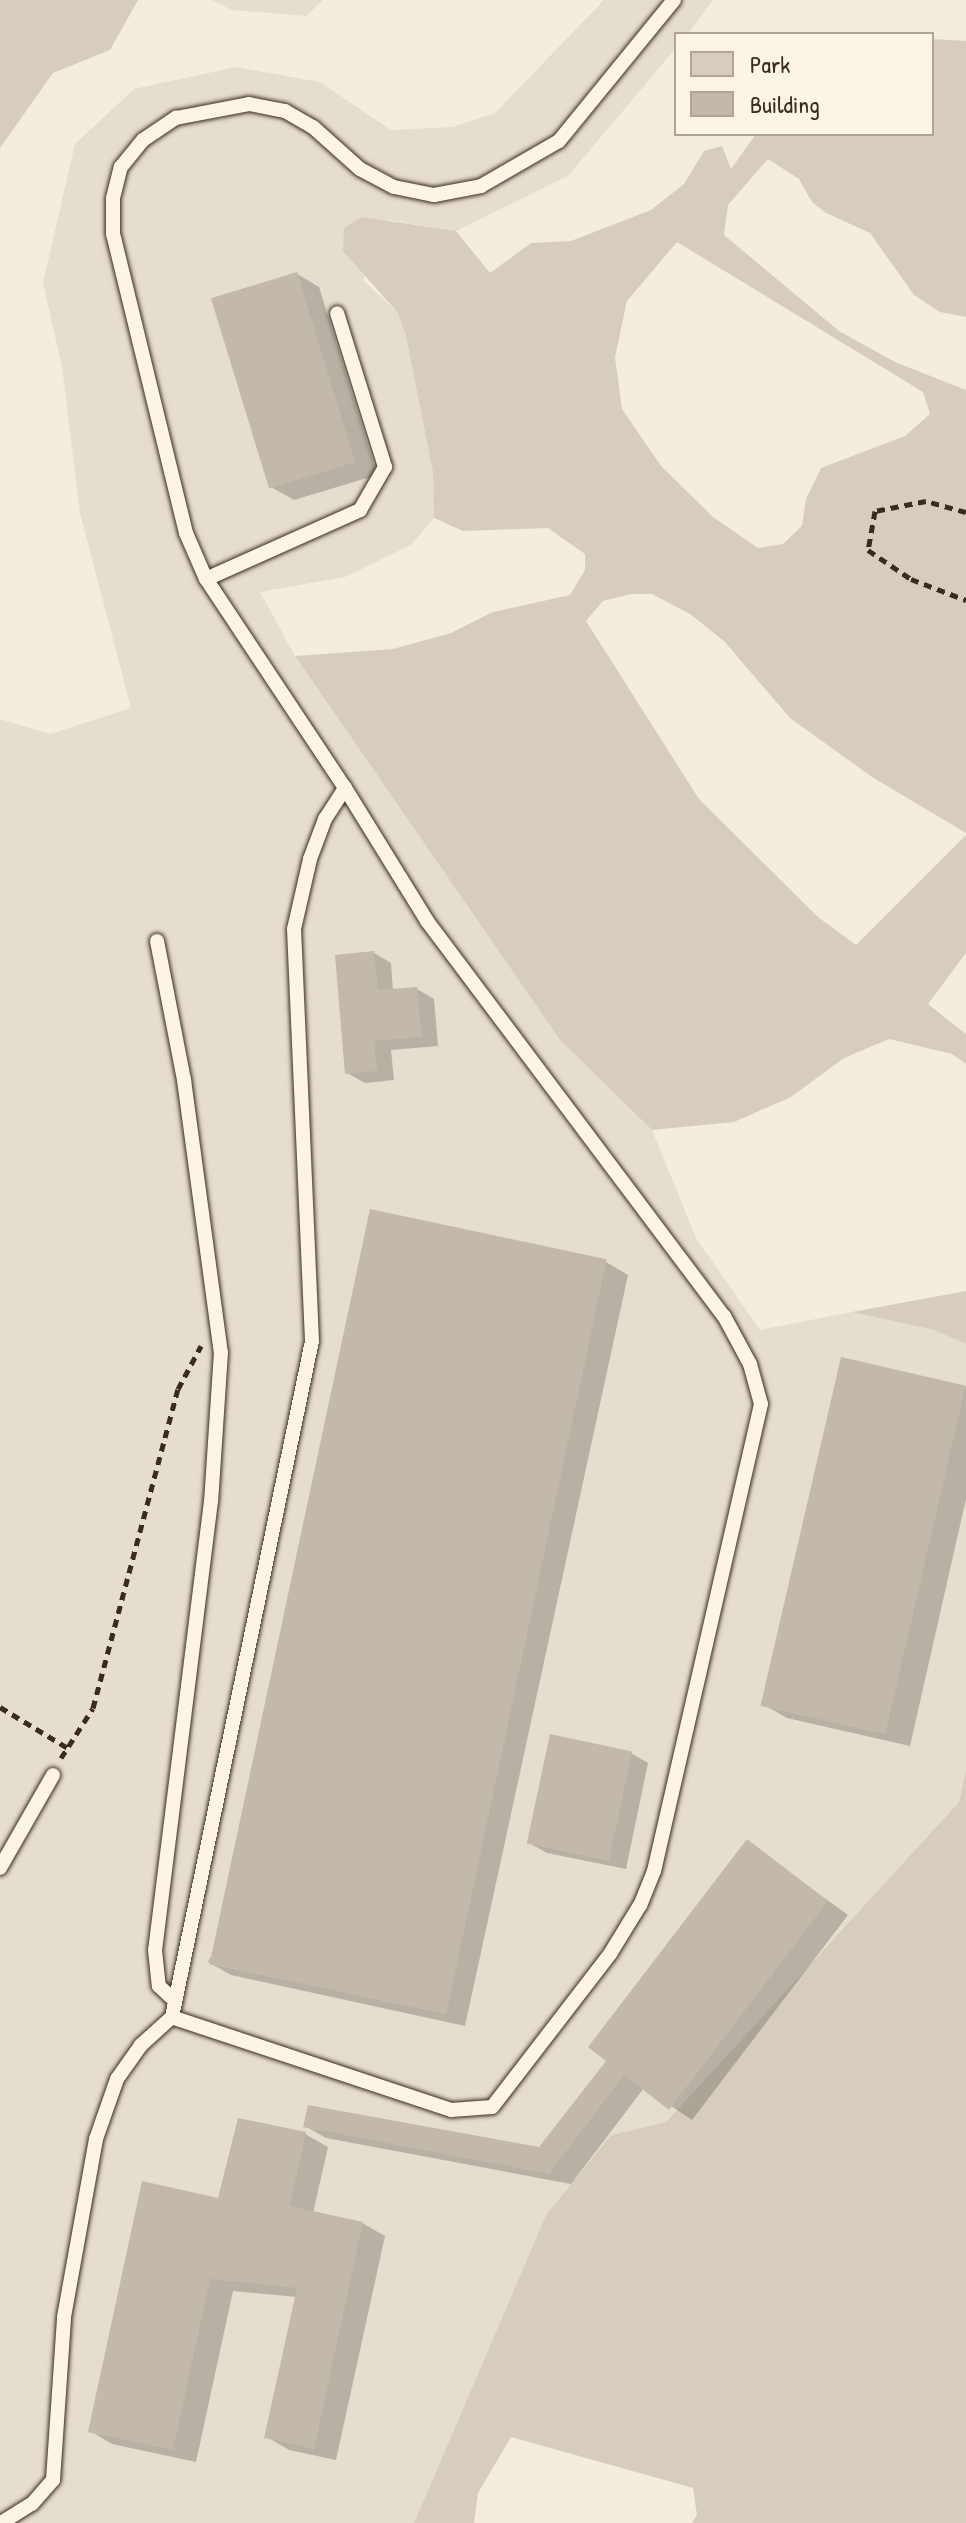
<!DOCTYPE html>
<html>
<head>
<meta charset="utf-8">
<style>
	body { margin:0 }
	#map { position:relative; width:966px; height:2523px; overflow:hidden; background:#f4eddd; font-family:"Patrick Hand",sans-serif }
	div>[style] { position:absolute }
	.built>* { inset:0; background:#e5ddce }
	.green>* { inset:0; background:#d6cdbd }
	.shadow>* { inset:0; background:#0003 }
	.building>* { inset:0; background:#c3b9aa; transform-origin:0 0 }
	.path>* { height:5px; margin-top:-2.5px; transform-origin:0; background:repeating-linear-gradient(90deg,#3b2a1e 0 8px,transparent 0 14px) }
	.roads { filter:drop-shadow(0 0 2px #3b2a1e) drop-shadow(0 0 2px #3b2a1e) }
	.service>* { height:14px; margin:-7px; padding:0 7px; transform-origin:7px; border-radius:7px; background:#fcf5e5 }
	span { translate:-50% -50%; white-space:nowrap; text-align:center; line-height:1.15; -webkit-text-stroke:8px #fcf5e5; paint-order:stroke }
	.legend { position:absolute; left:674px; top:32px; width:260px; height:104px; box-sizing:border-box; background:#fcf5e5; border:2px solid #afa495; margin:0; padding:10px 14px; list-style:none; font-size:24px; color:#3b2a1e }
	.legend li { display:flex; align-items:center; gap:16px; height:40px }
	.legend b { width:40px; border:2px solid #afa495 }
</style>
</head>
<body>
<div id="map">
	<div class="built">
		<div style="clip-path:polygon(211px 0,323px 0,306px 16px,232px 10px)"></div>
		<div style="clip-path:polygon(604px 0,713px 0,688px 34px,676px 34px,676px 48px,568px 176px,456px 231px,387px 220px,363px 280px,398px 313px,406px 336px,433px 473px,434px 518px,411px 545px,345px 577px,260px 592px,295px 656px,560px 1040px,652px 1130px,696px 1238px,760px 1330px,852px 1312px,934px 1330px,966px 1344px,966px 1769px,959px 1802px,666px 2122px,611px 2135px,546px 2215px,414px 2523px,0 2523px,0 719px,50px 734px,131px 708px,80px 513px,62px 367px,43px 283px,75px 144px,134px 89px,236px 67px,320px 82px,391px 130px,453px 127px,495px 113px)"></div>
	</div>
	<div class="green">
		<div style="clip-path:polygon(0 0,138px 0,110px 50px,53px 73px,0 148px)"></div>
		<div style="clip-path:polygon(evenodd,932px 39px,966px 41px,966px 317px,940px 312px,914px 295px,870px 233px,826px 213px,812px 202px,799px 179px,768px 159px,728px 205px,724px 235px,839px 331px,895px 362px,966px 390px,966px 833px,872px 777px,790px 718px,724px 641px,690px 614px,652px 594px,631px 594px,603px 601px,586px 621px,699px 799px,818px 917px,856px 945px,966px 835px,966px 953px,928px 1004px,966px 1034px,966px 1064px,952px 1054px,889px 1039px,844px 1058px,791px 1097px,734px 1122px,652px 1130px,560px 1040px,295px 656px,393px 649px,451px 633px,493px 612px,570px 595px,585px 570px,585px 554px,548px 528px,463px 531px,434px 518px,433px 473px,406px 336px,398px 313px,343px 251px,344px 228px,362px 217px,456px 231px,490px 273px,531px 243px,571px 241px,651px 210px,684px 184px,704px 151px,722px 146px,731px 169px,756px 134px,932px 134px,932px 39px,677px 242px,923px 392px,930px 414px,905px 436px,821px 468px,806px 499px,802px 526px,783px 544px,758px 548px,713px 517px,661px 466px,622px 409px,615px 357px,627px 301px,677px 242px)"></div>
		<div style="clip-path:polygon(966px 1291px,966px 1344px,934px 1330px,852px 1312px)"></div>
		<div style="clip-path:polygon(966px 1769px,966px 2523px,692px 2523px,697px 2515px,693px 2488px,511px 2437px,478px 2493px,474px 2523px,414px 2523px,546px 2215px,611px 2135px,666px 2122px,959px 1802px)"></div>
	</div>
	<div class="shadow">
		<div style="clip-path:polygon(297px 274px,319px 287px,377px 475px,294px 500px,271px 487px)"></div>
		<div style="clip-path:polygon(374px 953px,391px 963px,393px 991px,417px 989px,434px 999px,438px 1046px,391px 1050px,394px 1080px,365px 1083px,347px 1073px)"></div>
		<div style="clip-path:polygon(606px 1262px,628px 1275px,465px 2026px,231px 1975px,208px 1962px)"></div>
		<div style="clip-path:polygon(842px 1359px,966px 1387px,966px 1499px,910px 1746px,787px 1718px,764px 1705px)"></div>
		<div style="clip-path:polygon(631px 1753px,648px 1763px,626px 1869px,547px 1853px,529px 1843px)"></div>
		<div style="clip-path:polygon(747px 1842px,848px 1915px,692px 2120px,644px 2088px,571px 2184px,326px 2138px,305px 2126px,540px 2150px,609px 2061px)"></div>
		<div style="clip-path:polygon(305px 2134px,328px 2147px,313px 2213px,362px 2223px,385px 2236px,336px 2460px,289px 2450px,267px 2437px,297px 2297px,233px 2291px,196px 2462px,112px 2444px,90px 2431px,220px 2200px)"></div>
	</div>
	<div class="building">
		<div style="left:297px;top:272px;width:199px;height:90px;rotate:73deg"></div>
		<div style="clip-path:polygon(374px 951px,378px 990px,417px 987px,422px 1037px,374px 1041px,377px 1071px,345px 1074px,335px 955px)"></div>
		<div style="left:370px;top:1209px;width:242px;height:772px;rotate:12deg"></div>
		<div style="left:841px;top:1357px;width:128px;height:358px;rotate:13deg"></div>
		<div style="left:550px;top:1734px;width:84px;height:112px;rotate:12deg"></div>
		<div style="clip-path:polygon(747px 1839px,828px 1901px,669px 2110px,624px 2075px,549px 2174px,303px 2127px,308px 2105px,539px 2147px,606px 2061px,588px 2047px)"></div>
		<div style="clip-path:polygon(238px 2118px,306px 2132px,290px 2206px,363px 2222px,314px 2449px,264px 2438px,297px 2288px,210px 2279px,173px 2450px,88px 2432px,142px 2181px,218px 2198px)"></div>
	</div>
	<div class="path">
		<div style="left:966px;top:512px;width:41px;rotate:-164.6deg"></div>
		<div style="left:926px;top:501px;width:52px;rotate:168.9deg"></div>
		<div style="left:875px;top:511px;width:40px;rotate:100deg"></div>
		<div style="left:868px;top:550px;width:52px;rotate:34deg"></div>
		<div style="left:911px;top:579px;width:59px;rotate:20.9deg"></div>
		<div style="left:0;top:1707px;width:79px;rotate:31.1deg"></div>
		<div style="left:61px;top:1758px;width:59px;rotate:-57.4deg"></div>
		<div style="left:93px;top:1708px;width:330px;rotate:-75.1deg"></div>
		<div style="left:178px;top:1389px;width:49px;rotate:-61.9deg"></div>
	</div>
	<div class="roads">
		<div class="service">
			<div style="left:206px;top:579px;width:169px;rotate:-24.1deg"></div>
			<div style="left:360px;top:510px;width:50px;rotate:-59.8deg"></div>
			<div style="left:385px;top:467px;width:161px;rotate:-107.3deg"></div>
			<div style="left:345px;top:788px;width:156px;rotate:58.3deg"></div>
			<div style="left:427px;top:921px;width:494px;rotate:53.1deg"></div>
			<div style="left:724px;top:1316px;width:55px;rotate:61.6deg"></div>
			<div style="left:750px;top:1364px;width:41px;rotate:74.6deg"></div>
			<div style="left:761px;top:1404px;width:479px;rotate:102.9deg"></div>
			<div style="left:654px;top:1871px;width:37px;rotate:112deg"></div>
			<div style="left:640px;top:1905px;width:57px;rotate:121.5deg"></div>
			<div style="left:610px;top:1954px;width:193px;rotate:127.6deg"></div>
			<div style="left:492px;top:2107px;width:41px;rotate:175.8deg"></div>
			<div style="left:451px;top:2110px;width:294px;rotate:-161.6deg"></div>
			<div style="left:172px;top:2017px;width:690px;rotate:-78.3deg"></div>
			<div style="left:312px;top:1341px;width:412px;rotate:-92.5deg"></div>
			<div style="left:294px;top:929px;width:72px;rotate:-77.1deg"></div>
			<div style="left:310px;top:859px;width:43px;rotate:-69.4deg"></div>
			<div style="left:325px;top:819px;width:37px;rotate:-57deg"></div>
			<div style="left:345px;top:788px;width:251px;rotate:-123.6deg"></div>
			<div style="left:206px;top:579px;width:50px;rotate:-113.5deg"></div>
			<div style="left:186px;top:533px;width:308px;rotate:-103.7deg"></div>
			<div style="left:113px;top:234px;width:36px;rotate:-90deg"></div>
			<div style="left:113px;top:198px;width:32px;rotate:-76deg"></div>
			<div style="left:121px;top:167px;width:35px;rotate:-51deg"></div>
			<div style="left:143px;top:140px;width:40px;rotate:-34deg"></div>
			<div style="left:176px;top:118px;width:74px;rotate:-10.9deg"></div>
			<div style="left:249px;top:104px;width:37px;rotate:11deg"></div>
			<div style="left:285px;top:111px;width:32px;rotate:30deg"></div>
			<div style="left:313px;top:127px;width:63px;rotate:41.8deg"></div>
			<div style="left:360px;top:169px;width:38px;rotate:28deg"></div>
			<div style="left:394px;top:187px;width:41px;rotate:11.3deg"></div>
			<div style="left:434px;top:195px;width:48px;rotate:-10.8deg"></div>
			<div style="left:481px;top:186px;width:90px;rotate:-30deg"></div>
			<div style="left:559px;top:141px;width:182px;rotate:-50.8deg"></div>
			<div style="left:157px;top:941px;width:142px;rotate:79deg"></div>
			<div style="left:184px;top:1080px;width:275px;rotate:82.3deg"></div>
			<div style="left:221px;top:1352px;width:149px;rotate:93.8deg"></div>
			<div style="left:211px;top:1501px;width:452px;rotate:97.1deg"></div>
			<div style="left:155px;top:1950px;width:36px;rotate:84deg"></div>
			<div style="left:159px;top:1986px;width:22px;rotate:43deg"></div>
			<div style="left:0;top:1868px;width:107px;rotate:-60.3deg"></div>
			<div style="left:1px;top:2523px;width:36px;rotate:-32deg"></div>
			<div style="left:32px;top:2504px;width:32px;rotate:-49deg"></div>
			<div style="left:53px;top:2480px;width:163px;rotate:-86.1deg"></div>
			<div style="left:64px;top:2317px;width:181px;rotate:-79.8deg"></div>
			<div style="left:96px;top:2139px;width:64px;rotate:-70.7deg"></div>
			<div style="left:117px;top:2079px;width:42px;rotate:-54.8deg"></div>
			<div style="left:141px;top:2045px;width:42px;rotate:-42.1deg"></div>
		</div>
	</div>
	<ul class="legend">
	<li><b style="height:22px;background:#d6cdbd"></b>Park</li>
	<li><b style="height:22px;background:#c3b9aa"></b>Building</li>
	</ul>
</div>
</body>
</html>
